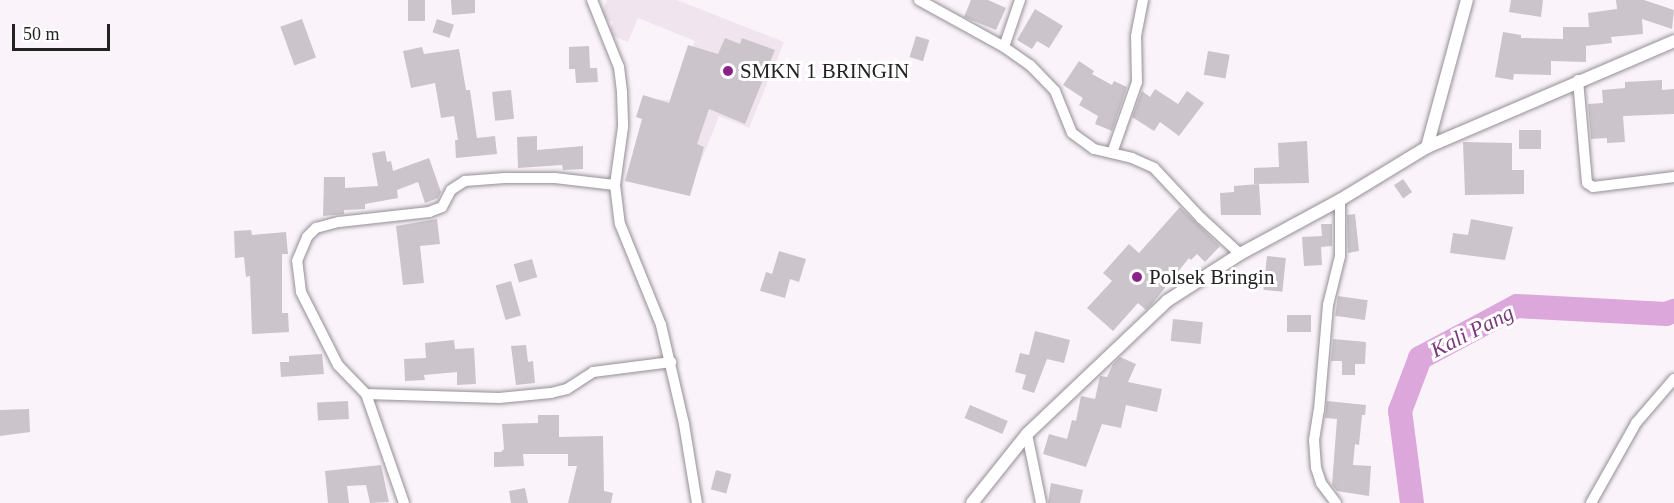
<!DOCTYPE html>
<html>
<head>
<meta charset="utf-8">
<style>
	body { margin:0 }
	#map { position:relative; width:1674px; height:503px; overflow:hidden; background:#faf4fa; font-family:Georgia,serif }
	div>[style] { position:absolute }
	.built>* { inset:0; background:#f0e4ef }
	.river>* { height:24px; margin:-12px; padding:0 12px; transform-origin:12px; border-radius:12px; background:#dca7da }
	.building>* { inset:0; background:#cbc5cb; transform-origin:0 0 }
	.roads { filter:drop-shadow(0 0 2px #958f95) drop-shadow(0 0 2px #958f95) }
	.minor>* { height:10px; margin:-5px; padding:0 5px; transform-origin:5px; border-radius:5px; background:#fff }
	.tertiary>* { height:12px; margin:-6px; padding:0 6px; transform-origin:6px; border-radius:6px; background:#fff }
	.dots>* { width:16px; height:16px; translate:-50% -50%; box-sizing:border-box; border:3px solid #fff; border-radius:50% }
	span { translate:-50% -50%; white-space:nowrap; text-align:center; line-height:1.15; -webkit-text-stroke:6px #fff; paint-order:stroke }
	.poi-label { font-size:21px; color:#242123 }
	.left { translate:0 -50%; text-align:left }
	.water-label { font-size:22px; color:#7a3b7a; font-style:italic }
	.scale { position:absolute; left:12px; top:24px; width:98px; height:27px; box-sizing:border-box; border:3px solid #242123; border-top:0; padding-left:8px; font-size:18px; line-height:21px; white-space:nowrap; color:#242123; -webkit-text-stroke:4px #fff; paint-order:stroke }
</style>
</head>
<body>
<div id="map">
	<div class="built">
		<div style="clip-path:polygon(607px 0,677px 0,784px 42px,749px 128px,719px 116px,691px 187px,647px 99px,672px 100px,695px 41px,638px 18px,628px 42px,608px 34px,613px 22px,600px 17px)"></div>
	</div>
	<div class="river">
		<div style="left:1412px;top:503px;width:93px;rotate:-97.4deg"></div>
		<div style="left:1400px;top:411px;width:57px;rotate:-69.3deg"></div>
		<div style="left:1420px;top:358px;width:110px;rotate:-28.2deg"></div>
		<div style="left:1517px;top:306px;width:149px;rotate:3.1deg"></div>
		<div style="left:1666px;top:314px;width:9px;rotate:-21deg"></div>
	</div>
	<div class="building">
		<div style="left:408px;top:0;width:17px;height:21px"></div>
		<div style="clip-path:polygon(451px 0,475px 0,475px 13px,452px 15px)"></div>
		<div style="clip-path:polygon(971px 0,988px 0,1006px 8px,996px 30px,964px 17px)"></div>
		<div style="clip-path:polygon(1511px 0,1543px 0,1541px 17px,1509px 12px)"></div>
		<div style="clip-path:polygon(1616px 0,1644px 0,1674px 10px,1672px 29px,1642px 19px,1643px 34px,1611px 37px,1612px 43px,1586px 46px,1586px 62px,1551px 61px,1551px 75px,1514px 74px,1513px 80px,1495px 77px,1503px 32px,1521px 35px,1521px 38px,1563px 39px,1563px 27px,1589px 27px,1588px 13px,1617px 9px)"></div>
		<div style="clip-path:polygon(1035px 9px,1063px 26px,1049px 48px,1037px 41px,1032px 49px,1017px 40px)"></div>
		<div style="left:302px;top:19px;width:41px;height:23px;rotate:70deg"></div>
		<div style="left:437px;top:19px;width:18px;height:14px;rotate:19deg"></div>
		<div style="left:916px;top:36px;width:14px;height:22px;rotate:17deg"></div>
		<div style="clip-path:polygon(725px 38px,740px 44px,742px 38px,775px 50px,745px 124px,709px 109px,697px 144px,704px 147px,690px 196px,625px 181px,642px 119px,636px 117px,643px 95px,669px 103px,688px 45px,718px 54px)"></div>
		<div style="clip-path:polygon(589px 46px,590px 68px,597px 68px,598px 82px,576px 83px,575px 69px,569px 69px,569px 47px)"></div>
		<div style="clip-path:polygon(422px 47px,424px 54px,459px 49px,466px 90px,470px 90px,477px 138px,495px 136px,497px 154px,456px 158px,455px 140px,458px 140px,454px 116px,441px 118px,435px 83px,411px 88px,403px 51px)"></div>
		<div style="left:1208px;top:51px;width:22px;height:24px;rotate:10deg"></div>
		<div style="clip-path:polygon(1079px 61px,1094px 71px,1092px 74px,1112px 85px,1114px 81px,1127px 87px,1112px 131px,1095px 124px,1098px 116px,1079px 105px,1083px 98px,1063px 85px)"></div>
		<div style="clip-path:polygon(1662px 80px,1662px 90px,1674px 89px,1674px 114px,1623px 116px,1625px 142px,1607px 143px,1607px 138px,1591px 139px,1588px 104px,1603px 103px,1602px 90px,1625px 88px,1625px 82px)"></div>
		<div style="clip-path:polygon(1155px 89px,1178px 104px,1187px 91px,1204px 103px,1179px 136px,1160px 122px,1154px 131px,1132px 117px,1142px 91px,1150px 97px)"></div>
		<div style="left:511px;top:90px;width:29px;height:19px;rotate:84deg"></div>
		<div style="left:1519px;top:130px;width:22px;height:19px"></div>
		<div style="clip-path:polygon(537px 136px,537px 150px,583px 146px,583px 169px,563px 170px,562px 165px,518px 168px,517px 137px)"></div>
		<div style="clip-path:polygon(1307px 141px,1309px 183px,1254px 184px,1254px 168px,1279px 167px,1278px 143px)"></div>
		<div style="clip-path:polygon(1463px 142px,1512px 143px,1512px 170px,1524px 170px,1524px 194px,1465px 195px)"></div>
		<div style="clip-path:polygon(385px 151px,387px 162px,391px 161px,393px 171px,429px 158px,441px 192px,438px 198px,425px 203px,418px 182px,397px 190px,398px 198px,365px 204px,365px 209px,344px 210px,344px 214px,323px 216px,324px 177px,345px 177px,345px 188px,378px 186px,372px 153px)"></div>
		<div style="left:1403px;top:179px;width:16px;height:11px;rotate:55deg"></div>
		<div style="clip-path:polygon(1259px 184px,1261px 215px,1221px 215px,1220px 193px,1234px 192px,1234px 186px)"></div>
		<div style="clip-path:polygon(1180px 207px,1220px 246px,1205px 262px,1197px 254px,1191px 260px,1189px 258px,1152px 304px,1146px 310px,1138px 303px,1113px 331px,1087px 308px,1112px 281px,1103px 273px,1129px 244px,1139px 253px)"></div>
		<div style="clip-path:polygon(1355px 214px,1359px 251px,1348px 253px,1347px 215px)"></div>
		<div style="clip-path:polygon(437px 219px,440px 244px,420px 246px,424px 283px,403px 285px,396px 226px)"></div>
		<div style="clip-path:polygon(1471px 219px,1513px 227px,1505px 260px,1450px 253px,1453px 233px,1468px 235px)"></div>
		<div style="clip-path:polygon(1321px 224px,1332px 224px,1332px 246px,1321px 247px,1322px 265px,1304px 266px,1302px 237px,1322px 236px)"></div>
		<div style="clip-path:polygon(251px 230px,252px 235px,286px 232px,288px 254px,282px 254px,282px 313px,288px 313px,289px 332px,252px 334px,250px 276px,246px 277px,244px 257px,235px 258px,234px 231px)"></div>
		<div style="clip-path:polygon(779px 251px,806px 259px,799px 282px,790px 279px,785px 298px,760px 291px,766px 272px,772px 274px)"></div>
		<div style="left:1267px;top:256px;width:19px;height:34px;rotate:6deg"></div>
		<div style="left:532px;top:259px;width:19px;height:19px;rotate:74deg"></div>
		<div style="left:511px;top:281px;width:36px;height:16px;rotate:74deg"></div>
		<div style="left:1338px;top:296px;width:30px;height:20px;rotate:8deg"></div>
		<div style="left:1287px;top:315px;width:24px;height:17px"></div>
		<div style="left:1173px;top:319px;width:30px;height:22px;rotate:6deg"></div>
		<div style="clip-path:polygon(1035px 331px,1070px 340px,1064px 363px,1047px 359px,1034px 393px,1022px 389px,1026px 375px,1015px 372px,1020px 353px,1029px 355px)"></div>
		<div style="clip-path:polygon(1333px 339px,1366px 342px,1365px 364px,1355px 364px,1355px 375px,1342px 375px,1342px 361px,1331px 361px)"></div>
		<div style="clip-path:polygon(454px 340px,455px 349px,474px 348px,476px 384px,457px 385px,457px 372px,424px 375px,425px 380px,405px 381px,404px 359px,426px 358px,425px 343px)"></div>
		<div style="clip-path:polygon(526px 345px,528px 362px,533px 361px,535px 383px,516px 385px,511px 346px)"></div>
		<div style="clip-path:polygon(322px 354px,324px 374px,281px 377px,280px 362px,289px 362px,289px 356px)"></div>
		<div style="clip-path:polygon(1120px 357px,1136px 364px,1128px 382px,1162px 389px,1157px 412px,1126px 405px,1121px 428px,1102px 424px,1086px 467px,1043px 454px,1049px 434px,1067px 439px,1072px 420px,1076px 421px,1081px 396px,1095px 399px,1100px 376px,1107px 377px,1113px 364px)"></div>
		<div style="left:348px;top:401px;width:18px;height:31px;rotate:87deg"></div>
		<div style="clip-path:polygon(1327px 401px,1366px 405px,1365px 415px,1362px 415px,1359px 445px,1355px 444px,1353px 465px,1371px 466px,1369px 496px,1337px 491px,1332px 485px,1337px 419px,1325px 418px)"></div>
		<div style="left:970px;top:405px;width:41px;height:14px;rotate:23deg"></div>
		<div style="clip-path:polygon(29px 409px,30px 432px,0 436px,0 410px)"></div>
		<div style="clip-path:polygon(538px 415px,559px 415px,559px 437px,603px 436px,604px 491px,613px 493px,611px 503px,568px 503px,577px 466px,568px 466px,568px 454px,523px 454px,524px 466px,494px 467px,494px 452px,501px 452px,504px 449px,502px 424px,538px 423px)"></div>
		<div style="clip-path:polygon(381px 465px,389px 502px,370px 503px,366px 485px,347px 486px,349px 503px,328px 503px,325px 471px)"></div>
		<div style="left:716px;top:470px;width:16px;height:20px;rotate:15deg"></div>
		<div style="clip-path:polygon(1051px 483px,1083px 490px,1080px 503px,1048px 503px)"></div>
		<div style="clip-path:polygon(525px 488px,528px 503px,511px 503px,509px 491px)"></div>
	</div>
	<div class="roads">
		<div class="minor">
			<div style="left:592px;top:0;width:72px;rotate:68.1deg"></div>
			<div style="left:619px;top:67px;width:26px;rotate:83deg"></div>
			<div style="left:622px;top:93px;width:34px;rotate:88deg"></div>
			<div style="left:623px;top:127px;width:59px;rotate:97.9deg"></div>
			<div style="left:615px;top:185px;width:39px;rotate:83deg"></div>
			<div style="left:620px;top:224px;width:109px;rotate:67.9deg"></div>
			<div style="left:661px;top:325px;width:102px;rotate:76.9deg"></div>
			<div style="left:684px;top:424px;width:80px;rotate:80.7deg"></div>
			<div style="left:919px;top:0;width:97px;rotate:28.9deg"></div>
			<div style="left:1004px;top:47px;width:32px;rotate:35deg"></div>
			<div style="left:1030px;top:65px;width:36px;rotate:46deg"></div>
			<div style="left:1055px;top:91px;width:45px;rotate:68deg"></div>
			<div style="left:1072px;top:133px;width:27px;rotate:36deg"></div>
			<div style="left:1094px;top:149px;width:39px;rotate:13deg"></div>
			<div style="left:1132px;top:158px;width:24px;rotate:24deg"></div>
			<div style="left:1154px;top:168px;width:69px;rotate:46.8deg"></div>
			<div style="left:1201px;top:218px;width:53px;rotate:42.7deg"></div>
			<div style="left:1004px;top:47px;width:50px;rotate:-71.2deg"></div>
			<div style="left:1578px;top:80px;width:103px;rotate:85deg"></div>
			<div style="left:1587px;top:183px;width:7px;rotate:34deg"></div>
			<div style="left:1593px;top:187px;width:82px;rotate:-7deg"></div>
			<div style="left:1112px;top:153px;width:75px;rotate:-70.6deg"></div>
			<div style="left:1137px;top:82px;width:46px;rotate:-91.2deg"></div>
			<div style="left:1136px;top:36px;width:37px;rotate:-79deg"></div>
			<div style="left:366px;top:394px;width:133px;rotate:1.7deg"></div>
			<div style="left:499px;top:398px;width:52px;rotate:-5.5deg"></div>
			<div style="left:551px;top:393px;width:16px;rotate:-14deg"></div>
			<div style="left:567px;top:389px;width:31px;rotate:-33deg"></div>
			<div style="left:593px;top:372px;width:79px;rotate:-7.3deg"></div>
			<div style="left:1027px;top:434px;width:70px;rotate:78.5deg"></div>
			<div style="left:404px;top:503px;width:115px;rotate:-109.2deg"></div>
			<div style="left:366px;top:394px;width:40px;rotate:-134deg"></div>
			<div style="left:338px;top:365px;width:82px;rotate:-116.9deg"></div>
			<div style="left:301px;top:292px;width:31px;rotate:-97deg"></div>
			<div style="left:297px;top:261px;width:26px;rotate:-67deg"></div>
			<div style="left:307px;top:237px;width:13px;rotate:-45deg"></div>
			<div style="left:316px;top:228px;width:24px;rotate:-15deg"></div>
			<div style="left:339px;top:222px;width:91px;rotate:-6.3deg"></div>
			<div style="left:429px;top:212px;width:14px;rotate:-21deg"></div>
			<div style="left:442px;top:207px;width:19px;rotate:-62deg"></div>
			<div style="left:451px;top:190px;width:17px;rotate:-33deg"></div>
			<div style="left:465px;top:181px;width:40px;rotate:-4.3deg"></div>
			<div style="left:505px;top:178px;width:50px"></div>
			<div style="left:555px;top:178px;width:60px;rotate:6.7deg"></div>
			<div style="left:1336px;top:503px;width:25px;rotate:-127deg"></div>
			<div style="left:1321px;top:483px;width:16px;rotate:-108deg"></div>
			<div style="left:1316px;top:468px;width:28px;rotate:-94deg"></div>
			<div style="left:1314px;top:440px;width:30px;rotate:-81deg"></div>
			<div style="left:1319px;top:410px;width:105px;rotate:-85.1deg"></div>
			<div style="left:1328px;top:305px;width:50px;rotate:-76.2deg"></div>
			<div style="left:1340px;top:256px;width:56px;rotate:-90deg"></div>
			<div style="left:1591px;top:503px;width:92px;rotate:-60.6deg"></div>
			<div style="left:1636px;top:423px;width:58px;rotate:-49.2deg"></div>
		</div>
		<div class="tertiary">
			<div style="left:1427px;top:147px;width:152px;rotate:-74.8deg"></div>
			<div style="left:972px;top:503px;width:88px;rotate:-51.4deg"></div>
			<div style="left:1027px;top:434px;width:193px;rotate:-43.5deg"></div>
			<div style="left:1167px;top:301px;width:87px;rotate:-32.8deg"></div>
			<div style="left:1240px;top:254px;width:114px;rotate:-28.4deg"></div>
			<div style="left:1340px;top:200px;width:102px;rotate:-31.3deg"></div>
			<div style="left:1427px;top:147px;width:269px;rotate:-23.2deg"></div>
		</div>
	</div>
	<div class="dots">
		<div style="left:728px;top:71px;background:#89238a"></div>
		<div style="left:1137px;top:277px;background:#89238a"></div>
	</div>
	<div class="poi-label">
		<span class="left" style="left:740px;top:71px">SMKN 1 BRINGIN</span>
		<span class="left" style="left:1149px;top:277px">Polsek Bringin</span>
	</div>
	<div class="water-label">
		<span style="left:1472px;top:331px;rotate:-27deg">Kali Pang</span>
	</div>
	<div class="scale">50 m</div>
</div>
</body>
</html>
